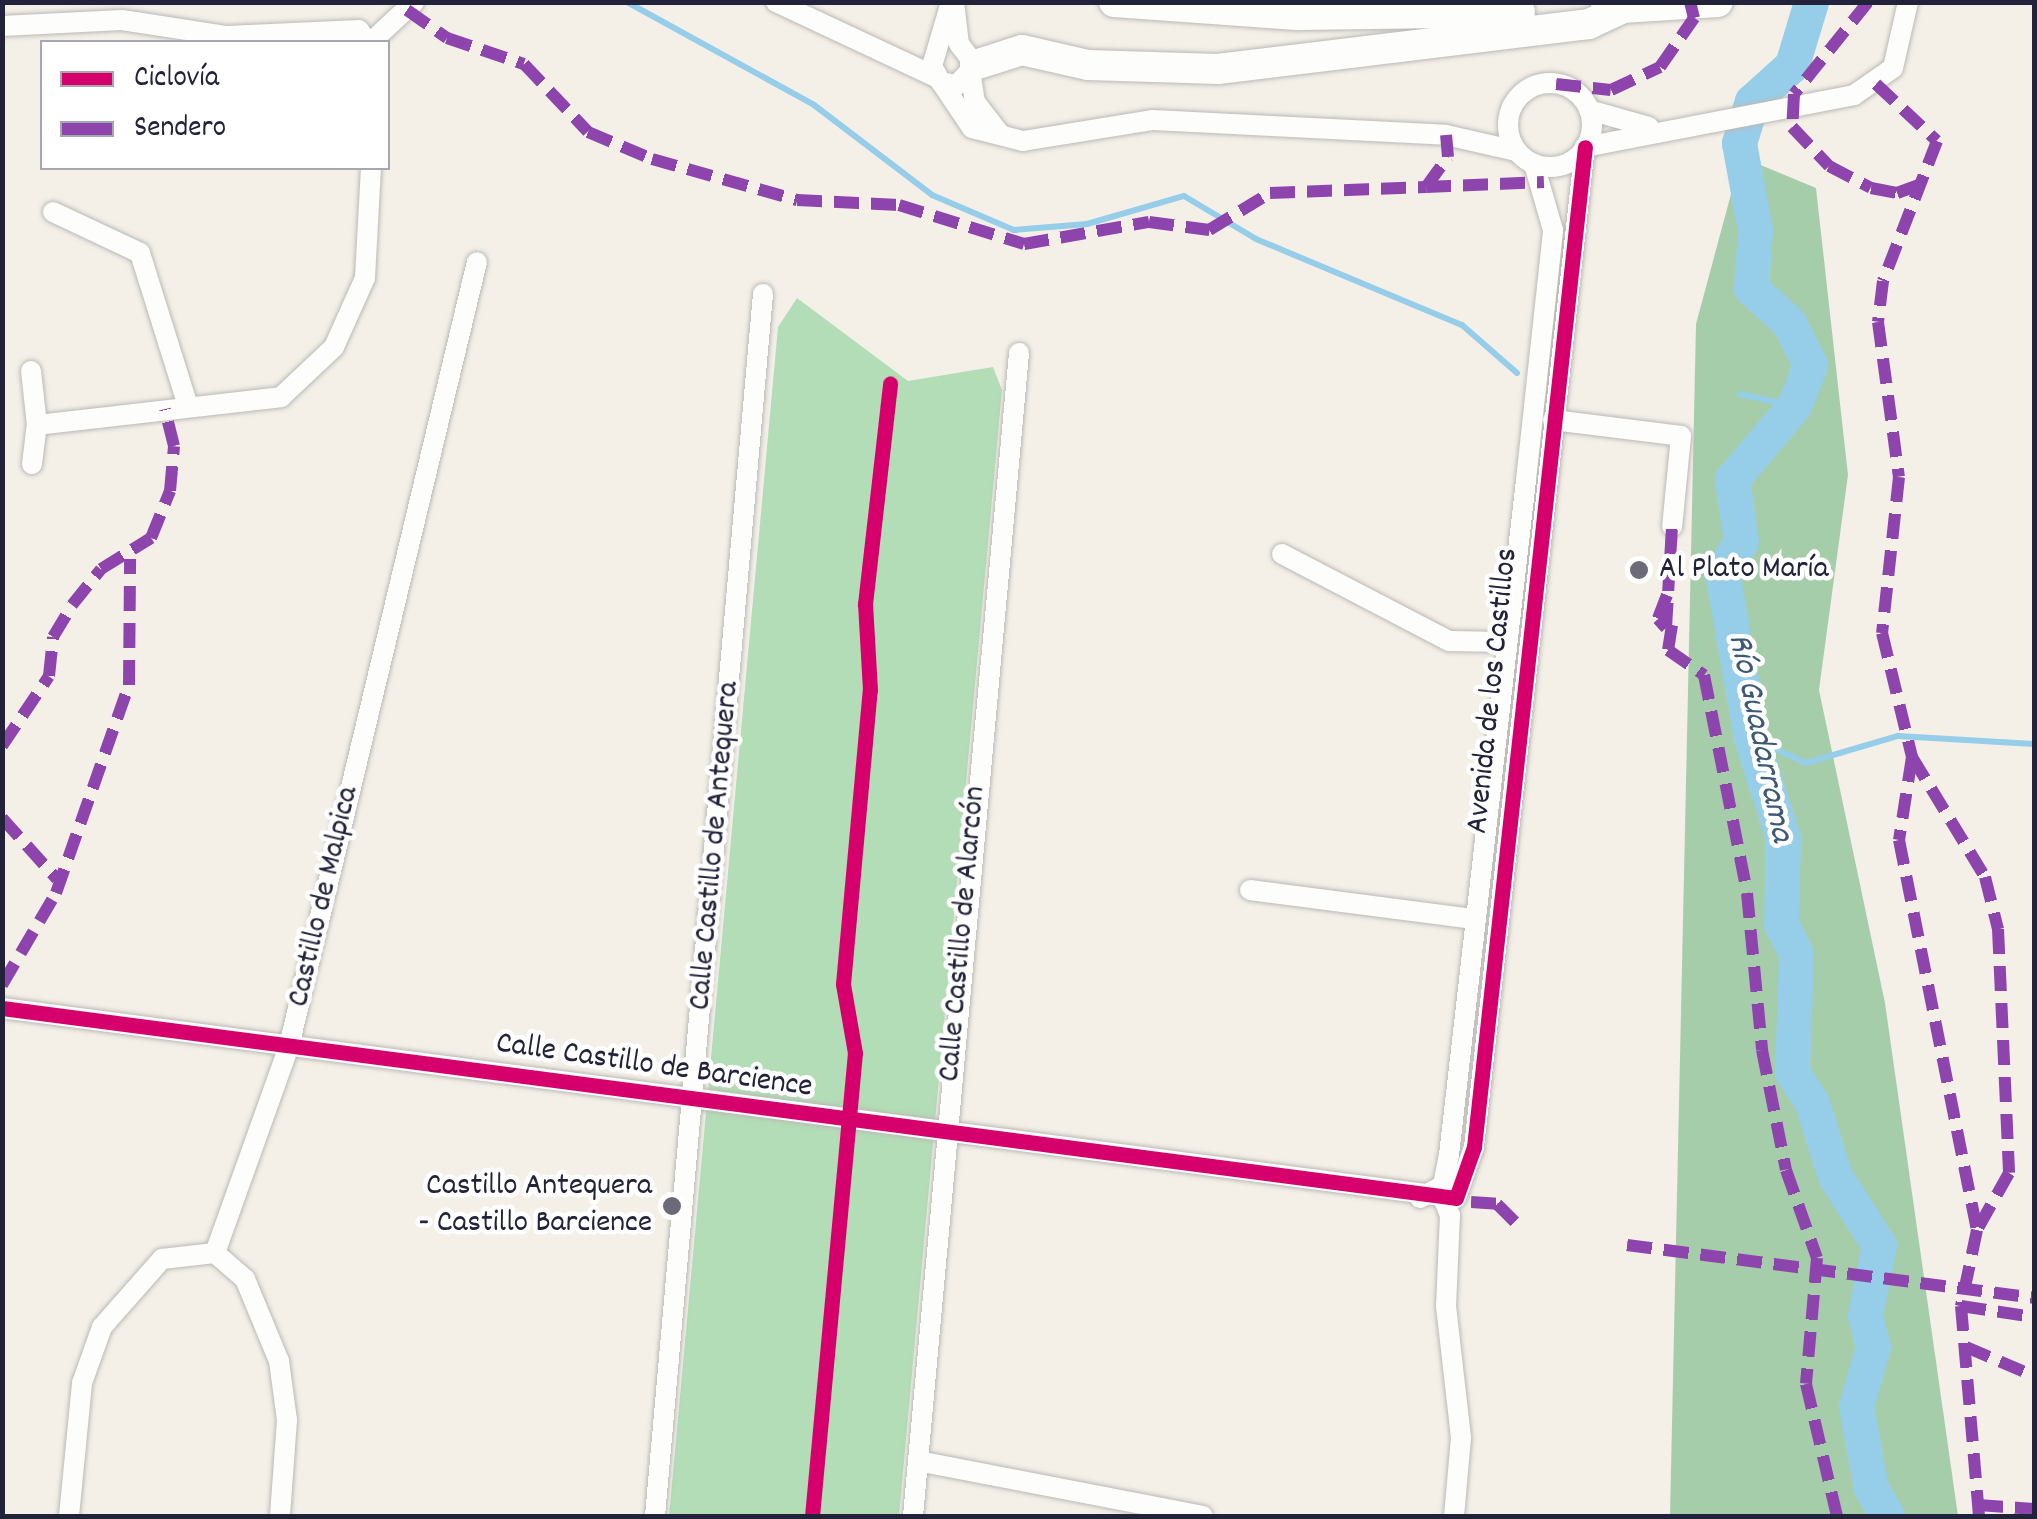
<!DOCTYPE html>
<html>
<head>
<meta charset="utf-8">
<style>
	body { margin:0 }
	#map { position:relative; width:2037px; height:1519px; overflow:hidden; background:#f4f0e8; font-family:Dekko,sans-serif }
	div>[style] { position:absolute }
	.green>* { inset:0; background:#b3ddb6 }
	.forest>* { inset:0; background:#a6cdaa }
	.stream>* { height:6px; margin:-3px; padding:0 3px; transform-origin:3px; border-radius:3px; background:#96cee9 }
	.river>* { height:35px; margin:-17.5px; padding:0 17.5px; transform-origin:17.5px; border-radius:17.5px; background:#96cee9 }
	.roads { filter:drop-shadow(0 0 2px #bbb9b6) drop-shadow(0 0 2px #bbb9b6) }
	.minor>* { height:20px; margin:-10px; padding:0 10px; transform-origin:10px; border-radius:10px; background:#fdfdfc }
	.minor>.ring { margin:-10px; padding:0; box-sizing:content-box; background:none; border:20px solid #fdfdfc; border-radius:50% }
	.highway>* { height:30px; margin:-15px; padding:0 15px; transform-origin:15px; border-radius:15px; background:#fdfdfc }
	.quiet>* { height:12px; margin-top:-6px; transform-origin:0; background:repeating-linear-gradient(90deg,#8e44ad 0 25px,transparent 0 37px) }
	.cycleway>* { height:15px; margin:-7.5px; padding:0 7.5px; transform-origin:7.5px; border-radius:7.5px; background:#d6006c }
	.dots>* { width:28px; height:28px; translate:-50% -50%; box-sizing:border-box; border:5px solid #fff; border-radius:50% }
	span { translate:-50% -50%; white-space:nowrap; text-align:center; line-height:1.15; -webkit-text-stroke:9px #fff; paint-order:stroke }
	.poi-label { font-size:32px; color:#22223b }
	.left { translate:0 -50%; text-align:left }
	.right { translate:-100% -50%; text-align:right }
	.street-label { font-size:32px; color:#22223b }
	.water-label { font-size:35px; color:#3d5978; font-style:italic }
	.frame { position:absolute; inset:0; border:5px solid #22223b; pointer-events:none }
	.legend { position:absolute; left:40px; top:40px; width:350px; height:130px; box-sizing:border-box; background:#fff; border:2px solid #a7a7b1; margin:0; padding:12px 18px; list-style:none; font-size:30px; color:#22223b }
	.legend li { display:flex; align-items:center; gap:20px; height:50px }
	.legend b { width:50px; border:2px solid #a7a7b1 }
</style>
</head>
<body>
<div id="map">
	<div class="green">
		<div style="clip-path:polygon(797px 298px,908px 381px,993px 367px,1002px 390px,899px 1516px,669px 1516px,778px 327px)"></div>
	</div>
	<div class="forest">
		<div style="clip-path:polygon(1741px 157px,1816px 188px,1848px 475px,1819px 690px,1885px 1003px,1958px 1516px,1670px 1516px,1696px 324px)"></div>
	</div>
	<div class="stream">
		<div style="left:627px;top:2px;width:213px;rotate:28.8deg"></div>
		<div style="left:814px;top:105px;width:148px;rotate:37.3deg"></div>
		<div style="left:932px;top:195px;width:89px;rotate:23.1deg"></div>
		<div style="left:1014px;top:230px;width:73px;rotate:-4.7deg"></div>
		<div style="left:1087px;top:224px;width:101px;rotate:-16.1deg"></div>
		<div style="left:1184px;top:196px;width:84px;rotate:30.8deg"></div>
		<div style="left:1256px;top:239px;width:223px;rotate:22.7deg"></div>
		<div style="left:1462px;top:325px;width:73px;rotate:41.1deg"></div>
		<div style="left:1740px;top:394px;width:55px;rotate:12.5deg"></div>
		<div style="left:1751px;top:738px;width:60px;rotate:24.4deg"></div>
		<div style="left:1806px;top:763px;width:96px;rotate:-16.4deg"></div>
		<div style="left:1898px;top:736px;width:136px;rotate:3.4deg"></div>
	</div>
	<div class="river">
		<div style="left:1811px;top:2px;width:66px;rotate:106.8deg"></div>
		<div style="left:1792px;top:65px;width:54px;rotate:138deg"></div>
		<div style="left:1752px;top:101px;width:44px;rotate:107.2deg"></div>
		<div style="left:1739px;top:143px;width:88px;rotate:79.6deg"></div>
		<div style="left:1755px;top:230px;width:58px;rotate:93.9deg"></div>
		<div style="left:1751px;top:288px;width:52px;rotate:42.6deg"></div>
		<div style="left:1789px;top:323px;width:47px;rotate:63.4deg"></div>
		<div style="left:1810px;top:365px;width:44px;rotate:111.3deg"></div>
		<div style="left:1794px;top:406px;width:96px;rotate:130.3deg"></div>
		<div style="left:1732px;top:479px;width:63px;rotate:81.7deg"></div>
		<div style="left:1741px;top:541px;width:37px;rotate:121deg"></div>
		<div style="left:1722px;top:573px;width:168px;rotate:80deg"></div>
		<div style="left:1751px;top:738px;width:105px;rotate:72.3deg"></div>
		<div style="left:1783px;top:838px;width:86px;rotate:91.3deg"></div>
		<div style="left:1781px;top:924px;width:33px;rotate:63deg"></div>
		<div style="left:1796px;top:953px;width:119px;rotate:91.9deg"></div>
		<div style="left:1792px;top:1072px;width:37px;rotate:57deg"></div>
		<div style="left:1812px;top:1103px;width:77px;rotate:72.5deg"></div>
		<div style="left:1835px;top:1176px;width:82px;rotate:57.5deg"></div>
		<div style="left:1879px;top:1245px;width:71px;rotate:101.3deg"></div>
		<div style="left:1865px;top:1315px;width:32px;rotate:76deg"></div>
		<div style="left:1873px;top:1346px;width:63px;rotate:105.6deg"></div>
		<div style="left:1856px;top:1407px;width:82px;rotate:79.5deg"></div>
		<div style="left:1871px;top:1488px;width:32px;rotate:60deg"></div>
	</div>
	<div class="roads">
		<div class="minor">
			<div style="left:776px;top:2px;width:177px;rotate:25.1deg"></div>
			<div style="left:951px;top:2px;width:67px;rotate:106.5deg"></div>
			<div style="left:932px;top:66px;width:18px;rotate:61deg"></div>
			<div style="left:941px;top:82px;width:16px;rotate:11deg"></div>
			<div style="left:957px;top:85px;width:27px;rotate:-48deg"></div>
			<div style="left:975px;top:65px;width:26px;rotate:-127deg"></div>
			<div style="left:959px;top:44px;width:42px;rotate:-96.8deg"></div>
			<div style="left:2px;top:26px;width:120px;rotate:-2.9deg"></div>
			<div style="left:122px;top:20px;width:106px;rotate:8.7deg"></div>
			<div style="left:227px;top:36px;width:132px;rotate:-2.6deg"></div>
			<div style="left:359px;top:30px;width:14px;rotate:56deg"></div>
			<div style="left:371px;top:42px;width:59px;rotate:-42.9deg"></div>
			<div style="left:971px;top:77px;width:25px;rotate:81deg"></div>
			<div style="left:975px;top:102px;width:41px;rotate:52deg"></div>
			<div style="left:941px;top:82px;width:55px;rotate:56deg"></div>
			<div style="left:972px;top:128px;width:53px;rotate:14.3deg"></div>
			<div style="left:1023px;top:141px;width:132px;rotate:-9.2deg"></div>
			<div style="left:1153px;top:120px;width:293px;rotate:2.9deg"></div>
			<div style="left:1446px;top:135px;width:72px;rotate:12.9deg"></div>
			<div class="ring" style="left:1508px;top:83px;width:64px;height:64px"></div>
			<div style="left:1589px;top:110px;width:62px;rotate:15.8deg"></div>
			<div style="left:1585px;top:147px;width:274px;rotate:-10.9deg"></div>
			<div style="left:1854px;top:95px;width:47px;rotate:-34.7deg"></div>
			<div style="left:1893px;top:68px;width:68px;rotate:-77.2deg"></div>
			<div style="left:53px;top:212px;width:96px;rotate:25.2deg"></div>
			<div style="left:140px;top:253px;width:160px;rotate:72.6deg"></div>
			<div style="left:31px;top:371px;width:54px;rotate:83.7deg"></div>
			<div style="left:1553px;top:420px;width:129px;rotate:7.1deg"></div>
			<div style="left:1681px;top:436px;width:91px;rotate:95.6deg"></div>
			<div style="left:32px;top:464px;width:39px;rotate:-83deg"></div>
			<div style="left:37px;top:425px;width:246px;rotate:-6.5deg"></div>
			<div style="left:281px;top:397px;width:73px;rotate:-43.3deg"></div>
			<div style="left:334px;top:347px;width:76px;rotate:-65.8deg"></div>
			<div style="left:365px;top:278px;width:110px;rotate:-86.9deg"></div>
			<div style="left:1282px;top:554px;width:188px;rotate:27.5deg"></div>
			<div style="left:1449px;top:641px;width:57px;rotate:1deg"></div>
			<div style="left:1250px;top:890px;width:224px;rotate:7.4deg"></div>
			<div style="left:2px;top:1008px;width:1466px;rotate:7.44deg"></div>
			<div style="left:1456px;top:1198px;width:54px;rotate:-70.6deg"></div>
			<div style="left:1474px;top:1147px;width:1006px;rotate:-83.67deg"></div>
			<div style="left:1441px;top:1193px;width:24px;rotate:68deg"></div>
			<div style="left:1450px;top:1215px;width:91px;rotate:92.5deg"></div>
			<div style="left:1446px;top:1306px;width:133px;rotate:83.5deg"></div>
			<div style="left:1461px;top:1438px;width:78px;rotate:95.1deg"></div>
			<div style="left:1420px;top:1198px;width:26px;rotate:-29deg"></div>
			<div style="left:1443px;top:1185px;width:31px;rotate:-79deg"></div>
			<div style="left:1449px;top:1155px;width:679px;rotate:-83.49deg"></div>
			<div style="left:1526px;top:480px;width:251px;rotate:-83.8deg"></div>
			<div style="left:1553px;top:230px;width:69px;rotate:-106.1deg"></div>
			<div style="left:215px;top:1253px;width:40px;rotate:41deg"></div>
			<div style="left:245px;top:1279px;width:89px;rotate:67.5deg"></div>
			<div style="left:279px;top:1361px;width:60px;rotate:82.3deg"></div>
			<div style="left:287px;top:1420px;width:96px;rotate:94.2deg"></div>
			<div style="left:918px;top:1461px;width:290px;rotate:10.9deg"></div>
			<div style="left:69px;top:1516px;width:134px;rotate:-84.4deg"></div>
			<div style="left:82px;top:1383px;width:59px;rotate:-70.3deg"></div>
			<div style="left:102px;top:1327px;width:91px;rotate:-48.6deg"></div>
			<div style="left:162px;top:1259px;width:53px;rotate:-6.5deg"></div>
			<div style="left:215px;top:1253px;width:220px;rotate:-70.3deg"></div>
			<div style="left:289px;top:1046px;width:806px;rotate:-76.52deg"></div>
			<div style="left:655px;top:1516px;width:1227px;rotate:-84.95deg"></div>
			<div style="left:913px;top:1516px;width:1168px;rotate:-84.79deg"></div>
		</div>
		<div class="highway">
			<div style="left:1114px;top:2px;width:183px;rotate:4.1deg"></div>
			<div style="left:1297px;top:15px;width:223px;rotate:-0.8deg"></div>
			<div style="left:1606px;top:9px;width:112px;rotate:-3.6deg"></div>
			<div style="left:975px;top:65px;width:49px;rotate:-17.7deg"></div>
			<div style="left:1022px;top:50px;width:68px;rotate:12.8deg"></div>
			<div style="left:1088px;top:65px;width:130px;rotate:1.8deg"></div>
			<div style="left:1218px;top:69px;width:374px;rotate:-6.9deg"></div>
			<div style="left:1589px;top:24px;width:38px;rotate:-25deg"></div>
		</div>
	</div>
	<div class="quiet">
		<div style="left:1868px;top:2px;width:118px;rotate:128.8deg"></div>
		<div style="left:1794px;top:94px;width:33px;rotate:93deg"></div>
		<div style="left:1792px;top:127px;width:54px;rotate:46.5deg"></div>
		<div style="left:1829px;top:166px;width:47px;rotate:27.6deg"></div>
		<div style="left:1871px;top:188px;width:26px;rotate:11deg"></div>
		<div style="left:1897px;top:193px;width:30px;rotate:-20deg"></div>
		<div style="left:407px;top:10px;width:49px;rotate:35deg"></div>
		<div style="left:447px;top:38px;width:81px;rotate:18.7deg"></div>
		<div style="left:524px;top:64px;width:93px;rotate:46.7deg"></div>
		<div style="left:588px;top:132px;width:69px;rotate:22.9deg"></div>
		<div style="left:652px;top:159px;width:151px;rotate:15.8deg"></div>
		<div style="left:797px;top:200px;width:102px;rotate:2.8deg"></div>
		<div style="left:899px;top:205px;width:131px;rotate:17.3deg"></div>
		<div style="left:1024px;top:244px;width:127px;rotate:-10deg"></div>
		<div style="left:1149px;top:222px;width:61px;rotate:7.6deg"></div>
		<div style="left:1209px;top:230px;width:71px;rotate:-31.2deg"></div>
		<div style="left:1270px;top:193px;width:156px;rotate:-2.2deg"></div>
		<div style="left:1426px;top:187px;width:37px;rotate:-54deg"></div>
		<div style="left:1448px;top:157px;width:22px;rotate:-95deg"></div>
		<div style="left:1556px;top:84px;width:55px;rotate:6.2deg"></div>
		<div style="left:1611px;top:90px;width:54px;rotate:-25.1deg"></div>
		<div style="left:1660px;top:67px;width:60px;rotate:-55.2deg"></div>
		<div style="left:1694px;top:18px;width:16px;rotate:-104deg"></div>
		<div style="left:1876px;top:84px;width:83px;rotate:43.1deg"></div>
		<div style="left:1937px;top:141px;width:150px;rotate:111.1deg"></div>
		<div style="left:1883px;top:281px;width:41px;rotate:97deg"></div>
		<div style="left:1878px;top:322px;width:156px;rotate:82.3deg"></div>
		<div style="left:1899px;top:477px;width:157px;rotate:96.2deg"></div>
		<div style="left:1882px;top:633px;width:128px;rotate:76.4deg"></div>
		<div style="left:1912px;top:757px;width:84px;rotate:98.9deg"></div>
		<div style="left:1899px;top:840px;width:398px;rotate:78.7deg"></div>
		<div style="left:1977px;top:1230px;width:78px;rotate:101.9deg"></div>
		<div style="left:1961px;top:1306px;width:211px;rotate:85.1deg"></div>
		<div style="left:1426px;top:187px;width:118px;rotate:-2.4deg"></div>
		<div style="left:1667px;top:595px;width:26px;rotate:111deg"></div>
		<div style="left:1658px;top:619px;width:12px;rotate:48deg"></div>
		<div style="left:1666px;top:628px;width:101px;rotate:-86.6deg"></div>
		<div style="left:1672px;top:625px;width:25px;rotate:99deg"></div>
		<div style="left:1668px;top:650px;width:44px;rotate:34.8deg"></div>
		<div style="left:1704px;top:675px;width:222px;rotate:78.8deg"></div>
		<div style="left:1747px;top:893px;width:158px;rotate:84.5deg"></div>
		<div style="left:1762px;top:1050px;width:122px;rotate:78.7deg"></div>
		<div style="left:1786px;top:1170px;width:93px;rotate:70.6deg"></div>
		<div style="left:1817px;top:1258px;width:126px;rotate:95deg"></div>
		<div style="left:1806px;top:1384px;width:136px;rotate:76.8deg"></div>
		<div style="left:2px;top:746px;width:84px;rotate:-56.1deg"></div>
		<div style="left:49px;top:676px;width:39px;rotate:-84deg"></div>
		<div style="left:53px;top:637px;width:37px;rotate:-59deg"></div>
		<div style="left:72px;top:605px;width:46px;rotate:-51.1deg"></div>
		<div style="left:101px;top:569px;width:59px;rotate:-31.8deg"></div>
		<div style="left:151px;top:538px;width:51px;rotate:-68deg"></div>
		<div style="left:170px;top:491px;width:45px;rotate:-84.9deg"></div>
		<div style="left:174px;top:446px;width:38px;rotate:-104deg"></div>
		<div style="left:1912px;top:757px;width:140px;rotate:58.7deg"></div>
		<div style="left:1985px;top:877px;width:54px;rotate:76deg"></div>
		<div style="left:1998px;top:929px;width:244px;rotate:87.4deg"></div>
		<div style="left:2009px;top:1173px;width:65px;rotate:119.3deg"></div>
		<div style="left:2px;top:818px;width:82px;rotate:48deg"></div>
		<div style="left:2px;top:985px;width:107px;rotate:-59.6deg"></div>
		<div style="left:56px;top:893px;width:220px;rotate:-70.7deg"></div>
		<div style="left:129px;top:685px;width:126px;rotate:-89.5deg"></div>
		<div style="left:1471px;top:1202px;width:26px;rotate:4deg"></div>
		<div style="left:1497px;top:1204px;width:35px;rotate:45deg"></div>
		<div style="left:1627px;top:1245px;width:410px;rotate:7.4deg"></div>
		<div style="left:1961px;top:1306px;width:74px;rotate:8.6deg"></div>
		<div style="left:1966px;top:1347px;width:74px;rotate:23.1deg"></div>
		<div style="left:1978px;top:1505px;width:56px;rotate:4.1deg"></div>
	</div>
	<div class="cycleway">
		<div style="left:2px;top:1008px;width:1466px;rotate:7.44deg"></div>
		<div style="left:1456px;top:1198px;width:54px;rotate:-70.6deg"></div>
		<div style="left:1474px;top:1147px;width:1006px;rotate:-83.67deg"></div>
		<div style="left:812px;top:1516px;width:465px;rotate:-84.7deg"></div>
		<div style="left:855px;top:1053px;width:70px;rotate:-99.9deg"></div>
		<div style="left:843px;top:984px;width:295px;rotate:-84.8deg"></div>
		<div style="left:870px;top:690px;width:86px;rotate:-93.3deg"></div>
		<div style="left:865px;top:604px;width:222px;rotate:-83.5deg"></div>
	</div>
	<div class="dots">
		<div style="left:1639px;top:570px;background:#6c6a78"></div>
		<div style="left:672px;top:1206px;background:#6c6a78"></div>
	</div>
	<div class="poi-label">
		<span class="left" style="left:1659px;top:570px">Al Plato María</span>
		<span class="right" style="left:652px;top:1206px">Castillo Antequera<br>- Castillo Barcience</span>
	</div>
	<div class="street-label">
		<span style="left:1494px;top:691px;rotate:-84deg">Avenida de los Castillos</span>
		<span style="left:716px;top:846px;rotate:-85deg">Calle Castillo de Antequera</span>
		<span style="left:325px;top:897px;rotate:-77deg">Castillo de Malpica</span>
		<span style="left:964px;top:934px;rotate:-85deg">Calle Castillo de Alarcón</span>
		<span style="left:654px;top:1067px;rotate:8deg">Calle Castillo de Barcience</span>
	</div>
	<div class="water-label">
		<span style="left:1759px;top:738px;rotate:78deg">Río Guadarrama</span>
	</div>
	<div class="frame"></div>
	<ul class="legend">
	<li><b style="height:12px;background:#d6006c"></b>Ciclovía</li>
	<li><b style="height:12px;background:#8e44ad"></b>Sendero</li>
	</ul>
</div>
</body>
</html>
